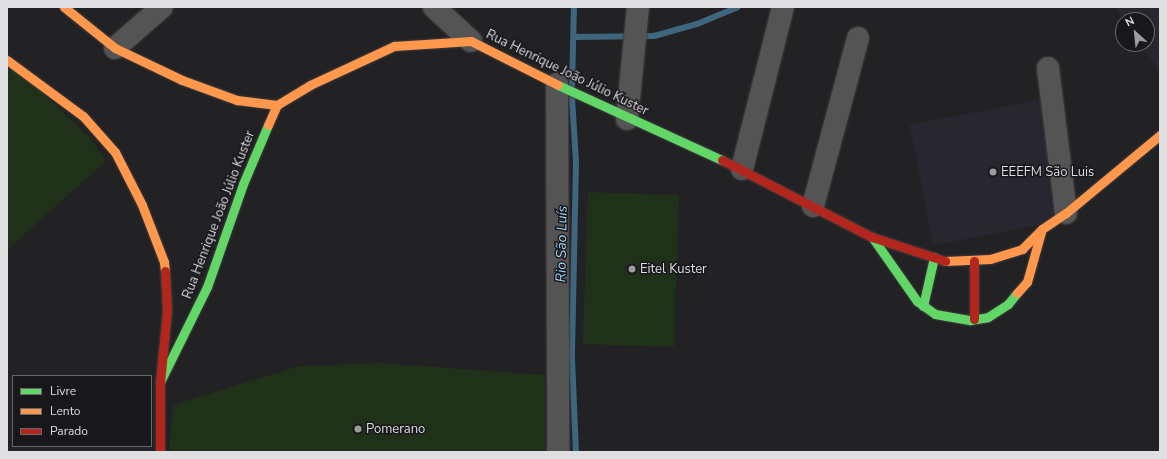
<!DOCTYPE html>
<html>
<head>
<meta charset="utf-8">
<style>
	body { margin:0 }
	#map { position:relative; width:1167px; height:459px; overflow:hidden; background:#222124; font-family:"Nunito Sans",sans-serif }
	div>[style] { position:absolute }
	.built>* { inset:0; background:#28262f; transform-origin:0 0 }
	.green>* { inset:0; background:#20311a; transform-origin:0 0 }
	.stream>* { height:6px; margin:-3px; padding:0 3px; transform-origin:3px; border-radius:3px; background:#3e667f }
	.roads { filter:drop-shadow(0 0 1px #3e3d3f) drop-shadow(0 0 1px #3e3d3f) }
	.street>* { height:22px; margin:-11px; padding:0 11px; transform-origin:11px; border-radius:11px; background:#545455 }
	.fast>* { height:9px; margin:-4.5px; padding:0 4.5px; transform-origin:4.5px; border-radius:4.5px; background:#63d668 }
	.slow>* { height:9px; margin:-4.5px; padding:0 4.5px; transform-origin:4.5px; border-radius:4.5px; background:#ff974d }
	.jam>* { height:9px; margin:-4.5px; padding:0 4.5px; transform-origin:4.5px; border-radius:4.5px; background:#b3261e }
	.dots>* { width:11px; height:11px; translate:-50% -50%; box-sizing:border-box; border:2px solid #18171b; border-radius:50% }
	span { translate:-50% -50%; white-space:nowrap; text-align:center; line-height:1.15; -webkit-text-stroke:3px #18171b; paint-order:stroke }
	.street-label { font-size:13px; color:#dfdee1 }
	.poi-label { font-size:13px; color:#dfdee1 }
	.left { translate:0 -50%; text-align:left }
	.water-label { font-size:14px; color:#a2dafe; font-style:italic }
	.frame { position:absolute; inset:0; border:8px solid #dfdee1; pointer-events:none }
	.legend { position:absolute; left:12px; top:375px; width:140px; height:72px; box-sizing:border-box; background:#18171b; border:1px solid #68676a; margin:0; padding:5px 7px; list-style:none; font-size:12px; color:#dfdee1 }
	.legend li { display:flex; align-items:center; gap:8px; height:20px }
	.legend b { width:20px; border:1px solid #68676a }
	.north { position:absolute; left:1115px; top:12px; width:40px; height:40px; box-sizing:border-box; background:#18171b; border:1px solid #68676a; border-radius:50%; rotate:333deg; font-size:11px; font-weight:700; line-height:16px; text-align:center; color:#dfdee1 }
	.north::after { content:''; display:block; margin:auto; width:14px; height:18px; background:#9d9c9f; clip-path:polygon(50% 0,100% 100%,50% 72%,0 100%) }
</style>
</head>
<body>
<div id="map">
	<div class="built">
		<div style="clip-path:polygon(1115px 7px,1160px 7px,1160px 72px,1141px 44px,1147px 44px,1147px 20px,1124px 20px)"></div>
		<div style="left:1053px;top:97px;width:123px;height:146px;rotate:79deg"></div>
	</div>
	<div class="green">
		<div style="clip-path:polygon(7px 63px,19px 70px,90px 138px,106px 161px,7px 250px)"></div>
		<div style="left:588px;top:192px;width:91px;height:152px;rotate:2deg"></div>
		<div style="clip-path:polygon(380px 363px,545px 375px,545px 452px,169px 452px,173px 405px,299px 366px)"></div>
	</div>
	<div class="stream">
		<div style="left:574px;top:37px;width:80px;rotate:-0.7deg"></div>
		<div style="left:654px;top:36px;width:45px;rotate:-15.6deg"></div>
		<div style="left:697px;top:24px;width:44px;rotate:-22.5deg"></div>
		<div style="left:572px;top:87px;width:80px;rotate:-88.6deg"></div>
		<div style="left:572px;top:97px;width:65px;rotate:86.5deg"></div>
		<div style="left:576px;top:162px;width:196px;rotate:91.2deg"></div>
		<div style="left:572px;top:358px;width:94px;rotate:87.6deg"></div>
	</div>
	<div class="roads">
		<div class="street">
			<div style="left:434px;top:7px;width:50px;rotate:42.6deg"></div>
			<div style="left:115px;top:48px;width:62px;rotate:-41.1deg"></div>
			<div style="left:1048px;top:68px;width:146px;rotate:82.9deg"></div>
			<div style="left:557px;top:84px;width:368px;rotate:89.8deg"></div>
			<div style="left:627px;top:119px;width:113px;rotate:-84.4deg"></div>
			<div style="left:742px;top:169px;width:167px;rotate:-75.8deg"></div>
			<div style="left:813px;top:206px;width:174px;rotate:-75deg"></div>
		</div>
		<div class="fast">
			<div style="left:558px;top:85px;width:180px;rotate:24.6deg"></div>
			<div style="left:872px;top:237px;width:78px;rotate:54.9deg"></div>
			<div style="left:917px;top:301px;width:22px;rotate:36deg"></div>
			<div style="left:935px;top:314px;width:36px;rotate:10deg"></div>
			<div style="left:970px;top:320px;width:18px;rotate:-9deg"></div>
			<div style="left:988px;top:317px;width:24px;rotate:-33deg"></div>
			<div style="left:1008px;top:304px;width:14px;rotate:-51deg"></div>
			<div style="left:923px;top:306px;width:50px;rotate:-77.3deg"></div>
			<div style="left:160px;top:382px;width:106px;rotate:-63.7deg"></div>
			<div style="left:207px;top:287px;width:109px;rotate:-70.7deg"></div>
			<div style="left:243px;top:184px;width:64px;rotate:-67deg"></div>
		</div>
		<div class="slow">
			<div style="left:64px;top:7px;width:65px;rotate:38.8deg"></div>
			<div style="left:115px;top:48px;width:74px;rotate:25.5deg"></div>
			<div style="left:182px;top:80px;width:59px;rotate:20deg"></div>
			<div style="left:237px;top:100px;width:40px;rotate:7.1deg"></div>
			<div style="left:7px;top:60px;width:94px;rotate:36.4deg"></div>
			<div style="left:83px;top:116px;width:48px;rotate:48.4deg"></div>
			<div style="left:115px;top:152px;width:59px;rotate:63deg"></div>
			<div style="left:142px;top:205px;width:61px;rotate:68.9deg"></div>
			<div style="left:164px;top:262px;width:9px;rotate:84deg"></div>
			<div style="left:268px;top:125px;width:22px;rotate:-66deg"></div>
			<div style="left:277px;top:105px;width:39px;rotate:-31deg"></div>
			<div style="left:310px;top:85px;width:93px;rotate:-24.9deg"></div>
			<div style="left:394px;top:46px;width:77px;rotate:-3.7deg"></div>
			<div style="left:471px;top:41px;width:97px;rotate:26.8deg"></div>
			<div style="left:945px;top:261px;width:45px;rotate:-2.5deg"></div>
			<div style="left:990px;top:259px;width:34px;rotate:-17deg"></div>
			<div style="left:1022px;top:249px;width:28px;rotate:-45deg"></div>
			<div style="left:1042px;top:229px;width:29px;rotate:-34deg"></div>
			<div style="left:1066px;top:213px;width:122px;rotate:-39.7deg"></div>
			<div style="left:1017px;top:293px;width:15px;rotate:-48deg"></div>
			<div style="left:1027px;top:282px;width:52px;rotate:-74.4deg"></div>
		</div>
		<div class="jam">
			<div style="left:722px;top:160px;width:169px;rotate:27.2deg"></div>
			<div style="left:872px;top:237px;width:77px;rotate:18.2deg"></div>
			<div style="left:974px;top:261px;width:58px;rotate:90deg"></div>
			<div style="left:160px;top:452px;width:69px;rotate:-90deg"></div>
			<div style="left:160px;top:383px;width:73px;rotate:-84.5deg"></div>
			<div style="left:167px;top:310px;width:39px;rotate:-93deg"></div>
		</div>
	</div>
	<div class="dots">
		<div style="left:993px;top:172px;background:#9d9c9f"></div>
		<div style="left:632px;top:269px;background:#9d9c9f"></div>
		<div style="left:358px;top:429px;background:#9d9c9f"></div>
	</div>
	<div class="street-label">
		<span style="left:567px;top:73px;rotate:26deg">Rua Henrique João Júlio Kuster</span>
		<span style="left:219px;top:215px;rotate:-69deg">Rua Henrique João Júlio Kuster</span>
	</div>
	<div class="poi-label">
		<span class="left" style="left:1001px;top:172px">EEEFM São Luis</span>
		<span class="left" style="left:640px;top:269px">Eitel Kuster</span>
		<span class="left" style="left:366px;top:429px">Pomerano</span>
	</div>
	<div class="water-label">
		<span style="left:562px;top:244px;rotate:-89deg">Rio São Luís</span>
	</div>
	<div class="frame"></div>
	<ul class="legend">
	<li><b style="height:5px;background:#63d668"></b>Livre</li>
	<li><b style="height:5px;background:#ff974d"></b>Lento</li>
	<li><b style="height:5px;background:#b3261e"></b>Parado</li>
	</ul>
	<div class="north">N</div>
</div>
</body>
</html>
